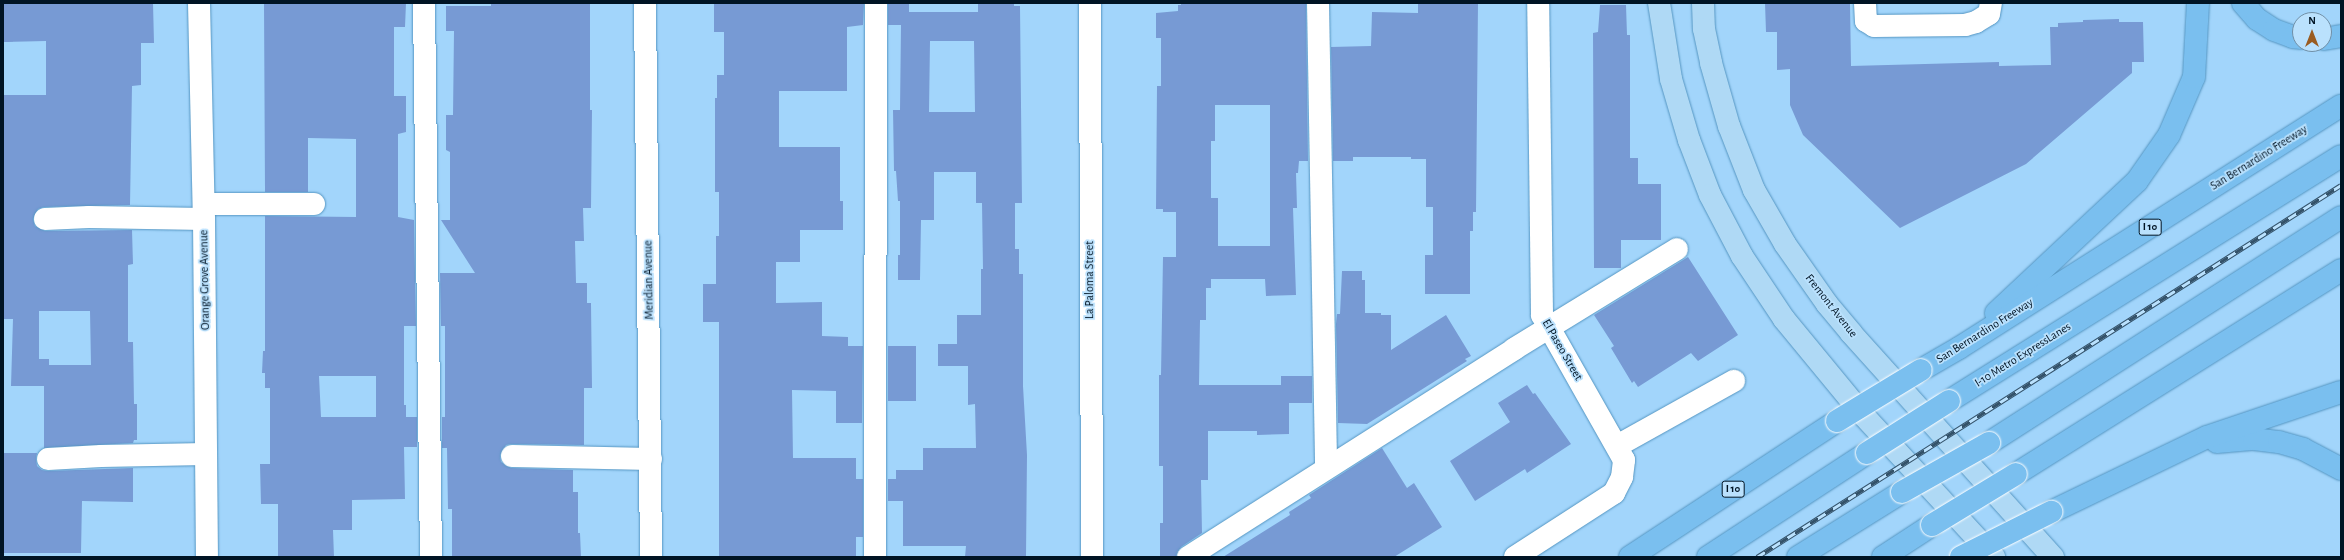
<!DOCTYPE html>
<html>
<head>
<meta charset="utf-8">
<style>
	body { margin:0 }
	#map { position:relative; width:2344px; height:560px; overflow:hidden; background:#a2d5fb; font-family:"Alegreya Sans",sans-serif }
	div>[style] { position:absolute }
	.building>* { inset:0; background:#779ad4; transform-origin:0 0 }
	.roads { filter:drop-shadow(0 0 1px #5596c2) drop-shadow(0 0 1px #5596c2) }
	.minor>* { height:22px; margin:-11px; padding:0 11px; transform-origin:11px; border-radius:11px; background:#fff }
	.major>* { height:22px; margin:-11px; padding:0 11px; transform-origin:11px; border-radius:11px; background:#afd9f5 }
	.highway>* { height:22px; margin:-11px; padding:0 11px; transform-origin:11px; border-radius:11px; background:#7abfef }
	.rail>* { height:4.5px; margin-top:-2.25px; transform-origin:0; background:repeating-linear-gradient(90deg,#bae1fd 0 9px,#345269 0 18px); box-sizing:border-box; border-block:1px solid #345269 }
	.bridges { filter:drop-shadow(0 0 1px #fff) drop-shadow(0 0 1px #fff) }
	.highway-bridge>* { height:22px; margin:-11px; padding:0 11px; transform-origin:11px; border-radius:11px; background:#7abfef }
	span { translate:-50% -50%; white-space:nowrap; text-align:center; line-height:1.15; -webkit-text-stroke:3.5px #bae1fd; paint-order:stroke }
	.shield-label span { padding:1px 3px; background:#bae1fd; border:1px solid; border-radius:3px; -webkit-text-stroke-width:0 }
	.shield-label { font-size:11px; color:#001424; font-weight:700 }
	.street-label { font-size:12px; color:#001424 }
	.frame { position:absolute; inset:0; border:4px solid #001424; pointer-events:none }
	.north { position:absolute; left:2292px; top:12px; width:40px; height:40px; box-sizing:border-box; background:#bae1fd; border:1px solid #708fa6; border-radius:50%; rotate:0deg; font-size:11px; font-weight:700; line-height:16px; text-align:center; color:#001424 }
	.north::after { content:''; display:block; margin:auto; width:14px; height:18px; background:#9a5c21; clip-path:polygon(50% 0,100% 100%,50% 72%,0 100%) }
</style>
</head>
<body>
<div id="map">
	<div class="building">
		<div style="clip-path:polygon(evenodd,3px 3px,153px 3px,154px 43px,141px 43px,141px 85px,132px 86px,130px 205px,44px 207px,38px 209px,33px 219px,35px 226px,45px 231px,132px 230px,133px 264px,128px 265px,128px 342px,133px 342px,134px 404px,137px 404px,137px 440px,134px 440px,133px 443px,44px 448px,44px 386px,11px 386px,13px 319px,3px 319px,3px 95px,46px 95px,46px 41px,3px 42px,3px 3px,39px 311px,90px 311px,91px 365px,49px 365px,49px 359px,39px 359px,39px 311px)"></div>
		<div style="clip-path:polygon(evenodd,264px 3px,406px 3px,405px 27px,394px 27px,394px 96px,406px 96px,406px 132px,398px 134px,398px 217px,414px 220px,416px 326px,404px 326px,404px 405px,406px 405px,406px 417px,417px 417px,417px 447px,404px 447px,405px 499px,352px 500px,352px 530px,333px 530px,334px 557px,278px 557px,278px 504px,261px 504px,260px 464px,270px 464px,270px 388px,265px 388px,265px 373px,262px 373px,263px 351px,265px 351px,265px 216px,356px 217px,356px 139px,308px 138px,308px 192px,265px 192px,264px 3px,319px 376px,376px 376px,376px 417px,321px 417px,319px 376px)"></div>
		<div style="clip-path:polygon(491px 3px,590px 3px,590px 110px,592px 110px,591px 208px,583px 208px,584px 241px,575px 241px,576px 283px,587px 283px,587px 303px,591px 303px,592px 388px,584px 388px,584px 445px,512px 444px,506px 445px,500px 455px,501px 462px,511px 468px,573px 470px,573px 492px,578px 492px,578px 533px,580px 533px,581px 557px,452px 557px,452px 509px,448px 509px,447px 448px,442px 448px,442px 417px,445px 417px,445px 326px,441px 326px,440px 273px,475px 273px,441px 220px,450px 220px,450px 152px,446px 150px,446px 115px,453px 115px,454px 31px,446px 31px,446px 6px,491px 6px)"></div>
		<div style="clip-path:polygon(714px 3px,864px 3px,863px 25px,847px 27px,847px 91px,779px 91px,779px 147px,840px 147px,840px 201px,843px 201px,843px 230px,800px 230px,800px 262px,776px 262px,776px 303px,822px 302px,822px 336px,848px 337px,848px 346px,863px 346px,862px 423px,836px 423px,836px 391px,792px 390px,793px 458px,856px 458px,856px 479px,863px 479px,863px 537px,856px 537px,856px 557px,719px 557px,719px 322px,703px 322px,703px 284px,716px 284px,716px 236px,719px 236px,719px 192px,715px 192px,715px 98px,717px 98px,717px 75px,724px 75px,724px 32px,714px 32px)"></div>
		<div style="clip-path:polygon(evenodd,888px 3px,909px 3px,909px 12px,978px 12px,978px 3px,1014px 3px,1014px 6px,1020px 6px,1022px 203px,1015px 203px,1015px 249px,1019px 249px,1019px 274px,1023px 274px,1023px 386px,1027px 455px,1026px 557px,965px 557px,966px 546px,903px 546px,903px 501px,888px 501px,888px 479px,896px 479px,896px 470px,923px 470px,923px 448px,976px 448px,975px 404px,968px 405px,968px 366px,938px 366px,938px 344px,957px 344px,957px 315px,981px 315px,981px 269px,983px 269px,982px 203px,976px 203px,976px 172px,934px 172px,934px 220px,921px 220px,920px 280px,898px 280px,898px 255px,900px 255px,900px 201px,898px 201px,896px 171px,894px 171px,893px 110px,900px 110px,901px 25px,888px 25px,888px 3px,930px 41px,974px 41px,975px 112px,929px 112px,930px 41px)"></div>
		<div style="clip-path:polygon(evenodd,1181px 3px,1306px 3px,1308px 161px,1299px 161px,1298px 173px,1296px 173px,1297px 208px,1293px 208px,1296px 295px,1266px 296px,1265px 279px,1211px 279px,1211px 288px,1206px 288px,1206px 320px,1200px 320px,1199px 385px,1281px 385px,1281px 376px,1312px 376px,1312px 403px,1289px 403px,1289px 434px,1257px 435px,1257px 431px,1208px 431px,1208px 480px,1201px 480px,1202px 533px,1181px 547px,1176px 557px,1160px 557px,1160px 523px,1163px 523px,1163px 466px,1159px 466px,1159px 375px,1161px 375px,1163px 257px,1176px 257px,1176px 212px,1163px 212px,1163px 209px,1156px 209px,1157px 86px,1161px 86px,1161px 38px,1156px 38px,1156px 13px,1178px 11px,1178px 5px,1181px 5px,1181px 3px,1215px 105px,1270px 105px,1270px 246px,1218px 246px,1218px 198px,1211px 198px,1211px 141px,1215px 141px,1215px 105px)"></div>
		<div style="clip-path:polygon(1418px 3px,1478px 3px,1476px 212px,1473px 212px,1473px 231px,1470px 231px,1470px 294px,1425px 294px,1425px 255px,1433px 255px,1433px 207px,1426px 207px,1426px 159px,1411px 159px,1411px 157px,1353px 157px,1353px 161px,1333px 161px,1331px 47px,1371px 46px,1372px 12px,1418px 13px)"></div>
		<div style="clip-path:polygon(1765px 3px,1850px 3px,1851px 66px,1999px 62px,1999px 66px,2051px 65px,2050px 27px,2058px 27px,2058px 23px,2083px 22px,2083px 20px,2119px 19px,2119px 22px,2143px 22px,2144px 62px,2132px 62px,2132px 73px,2026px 164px,1900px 228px,1803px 135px,1790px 105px,1790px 69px,1777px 70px,1777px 32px,1766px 32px)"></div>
		<div style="clip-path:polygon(1600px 5px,1626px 5px,1627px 35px,1630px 35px,1630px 158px,1638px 158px,1638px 184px,1661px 184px,1661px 240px,1621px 240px,1621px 268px,1594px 268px,1593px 33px,1598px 32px)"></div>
		<div style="clip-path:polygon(1688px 257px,1738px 335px,1698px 361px,1691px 353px,1638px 387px,1634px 381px,1632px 383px,1611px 348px,1614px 346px,1594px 315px)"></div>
		<div style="clip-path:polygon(1342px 271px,1362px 271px,1362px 280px,1365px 280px,1365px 313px,1381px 313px,1381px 315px,1391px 315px,1391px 350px,1446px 315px,1471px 356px,1465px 359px,1467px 361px,1367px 424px,1338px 423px,1336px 324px,1337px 314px,1340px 314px)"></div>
		<div style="left:888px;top:346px;width:28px;height:55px"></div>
		<div style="clip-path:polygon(1527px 385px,1533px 394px,1535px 393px,1571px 444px,1527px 473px,1525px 469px,1475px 501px,1450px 461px,1510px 422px,1498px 403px)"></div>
		<div style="clip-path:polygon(1382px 448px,1407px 488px,1414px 483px,1442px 527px,1394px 557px,1223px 557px,1290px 515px,1289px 512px,1311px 498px,1309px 495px)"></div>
		<div style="clip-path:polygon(3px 453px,37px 453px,36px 459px,37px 466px,42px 470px,48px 471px,133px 468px,133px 502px,82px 501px,81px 553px,3px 553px)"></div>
	</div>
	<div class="roads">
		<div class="minor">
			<div style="left:199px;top:3px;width:216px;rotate:88.7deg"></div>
			<div style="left:204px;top:219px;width:338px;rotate:89.5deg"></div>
			<div style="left:424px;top:3px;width:554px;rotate:89.28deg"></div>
			<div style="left:645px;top:3px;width:554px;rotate:89.38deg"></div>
			<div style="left:1090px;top:3px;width:554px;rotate:89.79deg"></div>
			<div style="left:1318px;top:3px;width:465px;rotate:89deg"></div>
			<div style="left:1865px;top:3px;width:18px;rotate:87deg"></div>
			<div style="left:1866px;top:21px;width:9px;rotate:32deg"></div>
			<div style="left:1874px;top:26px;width:91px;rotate:-0.6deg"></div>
			<div style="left:1965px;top:25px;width:11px;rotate:-15deg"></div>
			<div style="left:1976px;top:22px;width:15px;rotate:-32deg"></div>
			<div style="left:1989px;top:14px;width:11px;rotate:-80deg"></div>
			<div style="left:204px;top:204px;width:110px"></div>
			<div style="left:45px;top:219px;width:44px;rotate:-2.6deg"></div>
			<div style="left:89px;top:217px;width:115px;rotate:1deg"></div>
			<div style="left:1617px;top:446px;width:134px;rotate:-29.1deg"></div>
			<div style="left:512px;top:456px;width:139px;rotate:1.2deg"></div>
			<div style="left:48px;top:459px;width:53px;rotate:-3.2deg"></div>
			<div style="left:101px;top:456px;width:105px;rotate:-1.1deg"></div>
			<div style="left:875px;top:557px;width:554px;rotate:-89.9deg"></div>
			<div style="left:1188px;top:557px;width:387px;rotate:-32.5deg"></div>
			<div style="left:1514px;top:349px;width:191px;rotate:-31.5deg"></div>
			<div style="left:1515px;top:557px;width:118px;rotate:-32.9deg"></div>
			<div style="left:1614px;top:493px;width:18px;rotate:-63deg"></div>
			<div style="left:1622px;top:477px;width:17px;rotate:-83deg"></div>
			<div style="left:1624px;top:460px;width:167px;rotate:-119.5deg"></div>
			<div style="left:1542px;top:315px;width:312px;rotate:-90.7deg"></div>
		</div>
		<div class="major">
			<div style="left:1659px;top:3px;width:77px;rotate:81deg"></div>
			<div style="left:1671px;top:79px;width:64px;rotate:73.6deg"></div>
			<div style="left:1689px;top:140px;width:59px;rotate:69.1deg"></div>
			<div style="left:1710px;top:195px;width:69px;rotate:62.3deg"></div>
			<div style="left:1742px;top:256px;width:76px;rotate:56.3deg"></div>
			<div style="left:1784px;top:319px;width:126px;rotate:50.5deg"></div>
			<div style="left:1864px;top:416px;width:192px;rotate:47.3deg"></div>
			<div style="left:1703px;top:3px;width:26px;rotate:88deg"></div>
			<div style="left:1704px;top:29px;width:35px;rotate:78deg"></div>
			<div style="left:1711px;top:63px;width:66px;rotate:74.1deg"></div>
			<div style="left:1729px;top:126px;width:69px;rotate:68.7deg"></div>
			<div style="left:1754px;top:190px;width:62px;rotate:60.1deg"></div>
			<div style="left:1785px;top:244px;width:73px;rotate:55deg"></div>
			<div style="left:1827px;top:304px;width:38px;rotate:50deg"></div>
			<div style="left:1851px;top:333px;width:302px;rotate:48deg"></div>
		</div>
		<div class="highway">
			<div style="left:2243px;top:3px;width:21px;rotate:49deg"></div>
			<div style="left:2257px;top:19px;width:20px;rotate:33deg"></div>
			<div style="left:2274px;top:30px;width:20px;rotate:20deg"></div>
			<div style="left:2293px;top:37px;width:7px;rotate:8deg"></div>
			<div style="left:2324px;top:39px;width:17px;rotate:-10deg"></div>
			<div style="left:1996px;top:313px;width:193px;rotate:-43.1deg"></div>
			<div style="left:2137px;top:181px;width:56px;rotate:-55.2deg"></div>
			<div style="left:2169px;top:135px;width:63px;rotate:-66.7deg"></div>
			<div style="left:2194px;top:77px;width:74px;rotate:-86.9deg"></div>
			<div style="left:1921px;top:370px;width:44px;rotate:-30.1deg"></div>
			<div style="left:1959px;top:348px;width:452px;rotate:-32.4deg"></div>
			<div style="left:1949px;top:401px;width:462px;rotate:-32deg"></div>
			<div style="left:2217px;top:442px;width:37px;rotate:-5deg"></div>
			<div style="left:2254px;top:439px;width:25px;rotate:7deg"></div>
			<div style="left:2279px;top:442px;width:25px;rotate:16deg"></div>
			<div style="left:2303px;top:449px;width:43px;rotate:27.8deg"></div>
			<div style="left:1989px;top:443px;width:418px;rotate:-32.7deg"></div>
			<div style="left:2016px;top:474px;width:384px;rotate:-32.1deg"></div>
			<div style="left:2051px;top:512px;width:173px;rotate:-25.7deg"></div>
			<div style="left:2207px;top:437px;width:141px;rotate:-18.6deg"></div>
			<div style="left:1630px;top:557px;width:248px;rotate:-33.3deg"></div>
			<div style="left:1708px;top:557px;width:190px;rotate:-33.2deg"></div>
			<div style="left:1798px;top:557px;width:123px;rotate:-32deg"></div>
			<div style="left:1883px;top:557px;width:59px;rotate:-33.1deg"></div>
		</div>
	</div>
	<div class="rail">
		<div style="left:1757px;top:557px;width:692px;rotate:-32.5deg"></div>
	</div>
	<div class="bridges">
		<div class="highway-bridge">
			<div style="left:1837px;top:421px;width:98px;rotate:-31.3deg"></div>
			<div style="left:1867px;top:453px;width:97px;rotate:-32.4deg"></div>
			<div style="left:1902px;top:492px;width:100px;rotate:-29.4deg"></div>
			<div style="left:1932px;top:525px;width:98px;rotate:-31.3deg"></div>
			<div style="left:1961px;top:557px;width:101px;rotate:-26.6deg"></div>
		</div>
	</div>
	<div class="shield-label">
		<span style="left:2150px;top:227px">I 10</span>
		<span style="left:1733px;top:489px">I 10</span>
	</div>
	<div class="street-label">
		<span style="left:2259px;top:158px;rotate:-32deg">San Bernardino Freeway</span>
		<span style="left:205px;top:280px;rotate:-91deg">Orange Grove Avenue</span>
		<span style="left:649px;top:280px;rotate:-91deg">Meridian Avenue</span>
		<span style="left:1090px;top:280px;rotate:-90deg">La Paloma Street</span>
		<span style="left:1831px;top:306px;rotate:52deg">Fremont Avenue</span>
		<span style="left:1985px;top:331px;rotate:-32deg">San Bernardino Freeway</span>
		<span style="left:1562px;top:350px;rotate:60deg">El Paseo Street</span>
		<span style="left:2023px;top:355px;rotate:-32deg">I-10 Metro ExpressLanes</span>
	</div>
	<div class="frame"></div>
	<div class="north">N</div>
</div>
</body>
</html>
